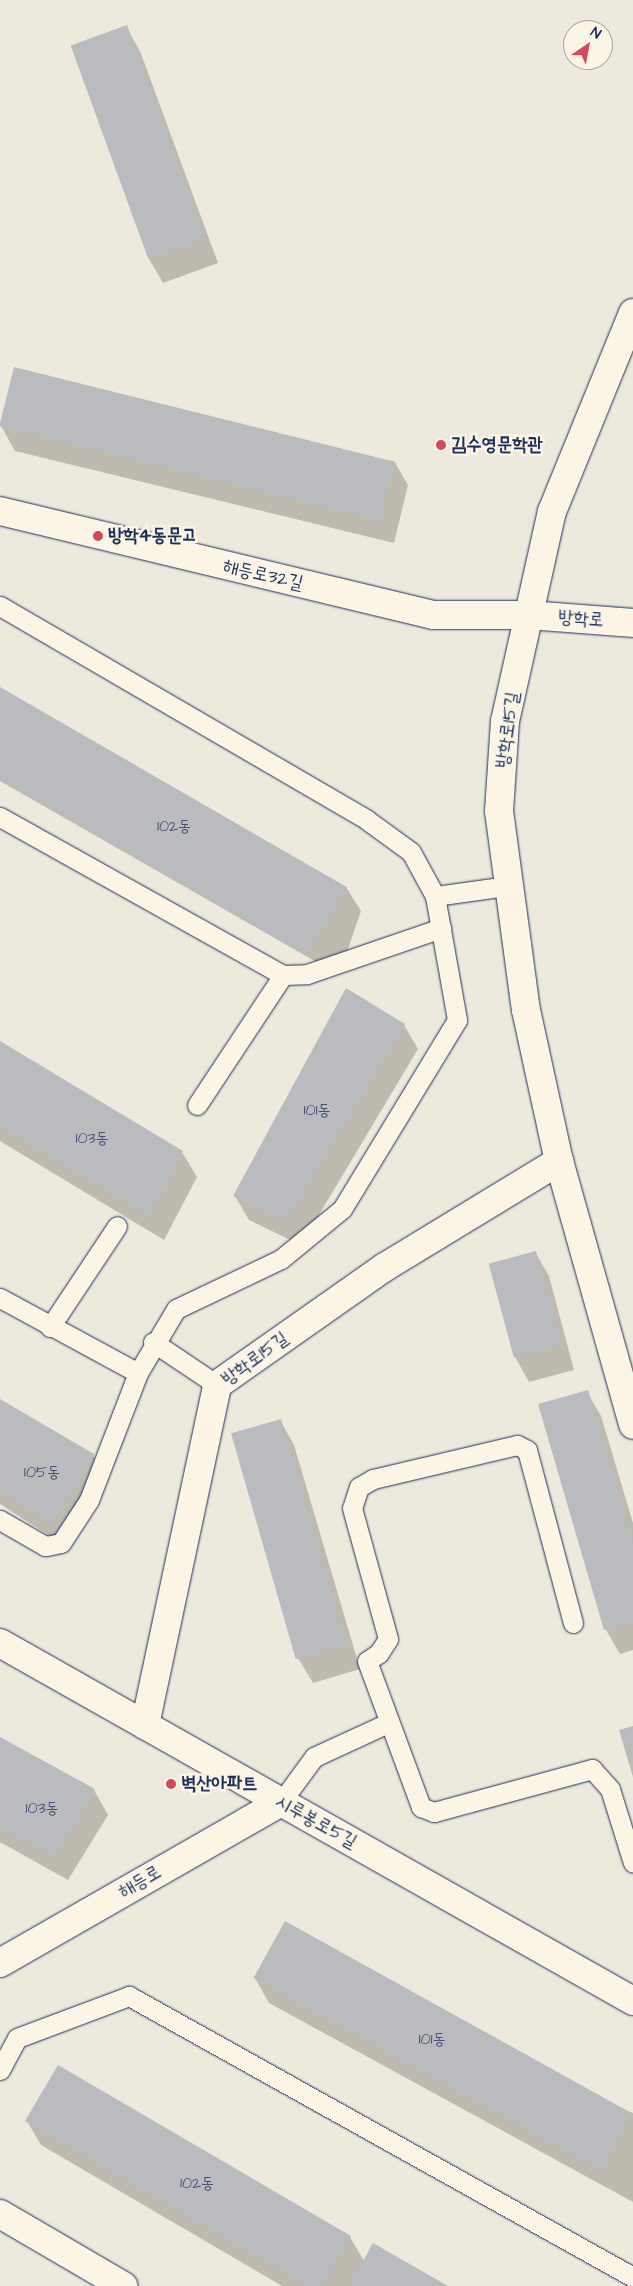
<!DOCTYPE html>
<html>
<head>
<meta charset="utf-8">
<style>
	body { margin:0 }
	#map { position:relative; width:633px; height:2286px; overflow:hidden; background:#eee9dd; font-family:"Architects Daughter","Poor Story",sans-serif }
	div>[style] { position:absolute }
	.shadow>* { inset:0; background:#0003 }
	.building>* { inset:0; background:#babbbe; transform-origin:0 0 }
	.roads { filter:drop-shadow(0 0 1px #1b2f5e) drop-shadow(0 0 1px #1b2f5e) }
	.service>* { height:19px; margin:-9.5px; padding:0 9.5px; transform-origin:9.5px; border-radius:9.5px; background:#fcf5e5 }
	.minor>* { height:28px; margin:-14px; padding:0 14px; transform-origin:14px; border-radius:14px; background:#fcf5e5 }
	.secondary>* { height:28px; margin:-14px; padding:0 14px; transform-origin:14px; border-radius:14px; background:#fcf5e5 }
	.dots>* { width:14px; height:14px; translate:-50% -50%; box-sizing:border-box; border:2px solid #fcf5e5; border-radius:50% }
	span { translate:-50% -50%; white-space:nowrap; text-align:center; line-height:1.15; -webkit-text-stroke:5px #fcf5e5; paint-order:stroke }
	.number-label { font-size:16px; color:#435276 }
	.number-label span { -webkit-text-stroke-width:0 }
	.poi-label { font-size:19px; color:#1b2f5e; font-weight:700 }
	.left { translate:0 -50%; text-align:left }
	.street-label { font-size:19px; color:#1b2f5e }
	.north { position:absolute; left:563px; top:20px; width:50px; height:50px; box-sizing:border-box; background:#fcf5e5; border:1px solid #a2a6af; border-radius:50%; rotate:33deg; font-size:14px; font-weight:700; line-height:20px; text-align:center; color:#1b2f5e }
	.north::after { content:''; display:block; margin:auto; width:18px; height:22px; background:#d1495b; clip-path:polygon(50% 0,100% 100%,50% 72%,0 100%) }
</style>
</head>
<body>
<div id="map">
	<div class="shadow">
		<div style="clip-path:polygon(126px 27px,140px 51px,218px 263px,163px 283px,149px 259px)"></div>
		<div style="clip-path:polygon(1px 426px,394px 461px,408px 485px,394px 543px,15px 451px)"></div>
		<div style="clip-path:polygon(0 688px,346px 887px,361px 911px,339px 975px,0 781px)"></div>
		<div style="clip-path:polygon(404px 1025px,418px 1049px,301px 1245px,249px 1220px,235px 1196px)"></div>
		<div style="clip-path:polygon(0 1043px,182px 1152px,197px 1177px,164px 1240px,0 1141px)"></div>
		<div style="clip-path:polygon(535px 1252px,549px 1276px,574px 1370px,529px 1382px,515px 1357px)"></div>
		<div style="clip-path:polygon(587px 1392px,601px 1416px,633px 1523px,633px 1650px,620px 1654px,606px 1630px,540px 1405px)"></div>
		<div style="clip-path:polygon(0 1400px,93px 1455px,107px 1479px,67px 1547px,0 1504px)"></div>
		<div style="clip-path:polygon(280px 1420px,294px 1445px,360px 1669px,313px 1683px,298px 1658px)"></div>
		<div style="clip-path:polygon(0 1738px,94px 1790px,108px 1815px,68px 1880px,0 1842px)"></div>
		<div style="clip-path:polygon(255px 1978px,633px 2113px,633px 2202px,269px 2003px)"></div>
		<div style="clip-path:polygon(27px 2121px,350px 2237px,364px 2261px,447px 2286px,282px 2286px,41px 2145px)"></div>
	</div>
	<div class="building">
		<div style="left:127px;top:25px;width:227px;height:60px;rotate:70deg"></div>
		<div style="left:14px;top:367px;width:392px;height:61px;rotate:14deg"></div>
		<div style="left:0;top:687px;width:400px;height:79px;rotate:30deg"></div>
		<div style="clip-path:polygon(346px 988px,405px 1024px,286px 1221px,233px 1196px)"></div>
		<div style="clip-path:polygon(0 1041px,183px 1151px,149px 1216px,0 1126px)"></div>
		<div style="left:536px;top:1251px;width:97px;height:49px;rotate:75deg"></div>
		<div style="clip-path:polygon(588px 1390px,633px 1543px,633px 1622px,604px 1630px,538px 1404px)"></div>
		<div style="clip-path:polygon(0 1399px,94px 1454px,53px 1524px,0 1490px)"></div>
		<div style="left:281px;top:1419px;width:235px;height:52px;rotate:74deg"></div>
		<div style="clip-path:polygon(633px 1726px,633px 1777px,619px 1730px)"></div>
		<div style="clip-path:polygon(0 1737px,95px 1789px,54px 1857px,0 1827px)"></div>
		<div style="left:285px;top:1921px;width:397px;height:65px;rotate:29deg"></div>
		<div style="clip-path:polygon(58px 2065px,351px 2236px,321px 2286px,308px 2286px,25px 2121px)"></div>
		<div style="clip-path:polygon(373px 2243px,448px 2286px,349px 2286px)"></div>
	</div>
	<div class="roads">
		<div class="service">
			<div style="left:0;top:606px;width:425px;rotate:30.2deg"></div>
			<div style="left:367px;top:820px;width:54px;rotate:36deg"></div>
			<div style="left:411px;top:852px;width:50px;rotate:61.4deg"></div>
			<div style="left:435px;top:896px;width:126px;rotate:79.9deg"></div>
			<div style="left:457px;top:1020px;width:221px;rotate:121.3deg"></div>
			<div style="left:342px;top:1209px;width:79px;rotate:140.7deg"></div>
			<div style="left:281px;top:1259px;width:116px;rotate:154.5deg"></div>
			<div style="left:176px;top:1309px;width:74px;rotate:120.7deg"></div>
			<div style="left:138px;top:1373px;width:136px;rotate:111.1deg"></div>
			<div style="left:89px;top:1500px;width:51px;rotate:123.1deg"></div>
			<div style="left:61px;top:1543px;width:16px;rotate:169deg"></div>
			<div style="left:45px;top:1546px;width:52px;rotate:-150deg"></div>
			<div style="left:0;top:817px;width:324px;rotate:29.2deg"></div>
			<div style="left:283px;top:975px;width:24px;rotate:-2deg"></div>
			<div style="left:307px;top:974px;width:142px;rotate:-18.9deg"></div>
			<div style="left:435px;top:896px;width:73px;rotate:-7.9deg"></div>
			<div style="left:197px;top:1105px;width:156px;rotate:-56.5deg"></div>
			<div style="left:0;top:1298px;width:157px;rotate:28.5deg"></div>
			<div style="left:50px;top:1327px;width:121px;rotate:-56.4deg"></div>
			<div style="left:153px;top:1342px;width:77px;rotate:33.9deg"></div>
			<div style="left:573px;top:1623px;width:179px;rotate:-104.9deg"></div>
			<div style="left:527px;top:1450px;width:11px;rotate:-153deg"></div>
			<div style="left:517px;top:1445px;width:148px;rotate:166.7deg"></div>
			<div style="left:373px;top:1479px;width:16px;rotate:150deg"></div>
			<div style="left:359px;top:1487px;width:22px;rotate:108deg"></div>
			<div style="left:352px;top:1508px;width:136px;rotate:74.6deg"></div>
			<div style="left:388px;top:1639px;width:17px;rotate:123deg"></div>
			<div style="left:379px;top:1653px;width:14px;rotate:146deg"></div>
			<div style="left:367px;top:1661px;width:156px;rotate:69.7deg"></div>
			<div style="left:421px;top:1807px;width:14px;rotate:21deg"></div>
			<div style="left:434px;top:1812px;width:164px;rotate:-15.2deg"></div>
			<div style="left:592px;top:1769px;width:27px;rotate:48deg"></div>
			<div style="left:610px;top:1789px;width:77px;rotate:72.7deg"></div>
			<div style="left:281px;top:1802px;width:56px;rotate:-53.7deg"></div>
			<div style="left:314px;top:1757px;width:81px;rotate:-24.7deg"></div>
			<div style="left:0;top:2070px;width:36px;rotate:-62deg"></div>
			<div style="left:17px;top:2038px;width:120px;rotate:-20.6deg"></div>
			<div style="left:129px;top:1996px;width:577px;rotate:29.14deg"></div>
		</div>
		<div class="minor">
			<div style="left:633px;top:313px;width:214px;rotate:112.2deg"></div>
			<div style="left:552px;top:511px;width:215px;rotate:102.6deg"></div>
			<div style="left:505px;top:721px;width:90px;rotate:93.8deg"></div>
			<div style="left:499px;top:811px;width:201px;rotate:82.3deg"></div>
			<div style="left:526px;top:1010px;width:155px;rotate:77.7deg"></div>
			<div style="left:559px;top:1161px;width:274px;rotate:74.3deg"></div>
			<div style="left:0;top:511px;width:445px;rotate:13.5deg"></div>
			<div style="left:433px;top:615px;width:96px"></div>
			<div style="left:529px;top:615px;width:104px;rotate:4.4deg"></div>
			<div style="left:0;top:1643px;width:727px;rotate:29.49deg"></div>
			<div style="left:145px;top:1725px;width:348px;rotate:-78deg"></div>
			<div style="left:217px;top:1385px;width:205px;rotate:-35.1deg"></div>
			<div style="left:385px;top:1267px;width:204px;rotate:-31.3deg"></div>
			<div style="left:0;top:1963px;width:324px;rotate:-29.8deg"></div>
		</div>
		<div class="secondary">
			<div style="left:0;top:2214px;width:143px;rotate:30.3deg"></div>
		</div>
	</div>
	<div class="dots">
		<div style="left:441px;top:445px;background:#d1495b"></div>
		<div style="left:98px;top:536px;background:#d1495b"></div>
		<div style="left:171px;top:1784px;background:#d1495b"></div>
	</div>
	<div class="number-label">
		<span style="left:174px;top:826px">102동</span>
		<span style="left:317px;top:1110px">101동</span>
		<span style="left:92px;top:1138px">103동</span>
		<span style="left:42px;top:1472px">105동</span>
		<span style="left:42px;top:1808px">103동</span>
		<span style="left:432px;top:2039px">101동</span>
		<span style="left:197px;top:2183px">102동</span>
	</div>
	<div class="poi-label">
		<span class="left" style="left:451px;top:445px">김수영문학관</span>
		<span class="left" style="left:108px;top:536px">방학4동문고</span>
		<span class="left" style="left:181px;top:1784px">벽산아파트</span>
	</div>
	<div class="street-label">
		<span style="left:263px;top:575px;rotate:13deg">해등로32길</span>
		<span style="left:581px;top:619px;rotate:4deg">방학로</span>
		<span style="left:508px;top:730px;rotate:-82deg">방학로15길</span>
		<span style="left:255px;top:1359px;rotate:-36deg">방학로15길</span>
		<span style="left:316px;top:1822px;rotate:29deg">시루봉로5길</span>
		<span style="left:140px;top:1882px;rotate:-30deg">해등로</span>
	</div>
	<div class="north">N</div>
</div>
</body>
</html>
